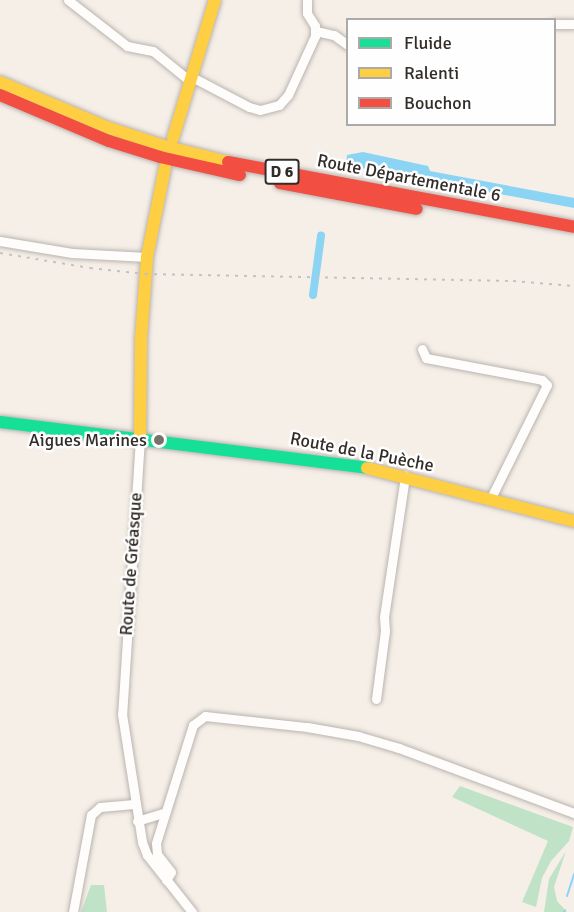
<!DOCTYPE html>
<html>
<head>
<meta charset="utf-8">
<style>
	body { margin:0 }
	#map { position:relative; width:574px; height:912px; overflow:hidden; background:#f6efe8; font-family:Signika,sans-serif }
	div>[style] { position:absolute }
	.green>* { inset:0; background:#c0e2c7 }
	.water>* { inset:0; background:#8cd4f3 }
	.stream>* { height:2px; margin:-1px; padding:0 1px; transform-origin:1px; border-radius:1px; background:#8cd4f3 }
	.canal>* { height:8px; margin:-4px; padding:0 4px; transform-origin:4px; border-radius:4px; background:#8cd4f3 }
	.roads { filter:drop-shadow(0 0 2px #bab4af) drop-shadow(0 0 2px #bab4af) }
	.street>* { height:9px; margin:-4.5px; padding:0 4.5px; transform-origin:4.5px; border-radius:4.5px; background:#fefdfc }
	.fast>* { height:12px; margin:-6px; padding:0 6px; transform-origin:6px; border-radius:6px; background:#16e098 }
	.slow>* { height:12px; margin:-6px; padding:0 6px; transform-origin:6px; border-radius:6px; background:#ffcf43 }
	.jam>* { height:12px; margin:-6px; padding:0 6px; transform-origin:6px; border-radius:6px; background:#f24e42 }
	.rail>* { height:2px; margin-top:-1px; transform-origin:0; background:repeating-linear-gradient(90deg,#c4c2c0 0 3px,transparent 0 9px) }
	.dots>* { width:16px; height:16px; translate:-50% -50%; box-sizing:border-box; border:3px solid #fefefe; border-radius:50% }
	span { translate:-50% -50%; white-space:nowrap; text-align:center; line-height:1.15; -webkit-text-stroke:5px #fefefe; paint-order:stroke }
	.shield-label span { padding:2px 4px; background:#fefefe; border:2px solid; border-radius:4px; -webkit-text-stroke-width:0 }
	.shield-label { font-size:16px; color:#322d28; font-weight:700 }
	.street-label { font-size:18px; color:#322d28 }
	.poi-label { font-size:18px; color:#322d28 }
	.right { translate:-100% -50%; text-align:right }
	.legend { position:absolute; left:346px; top:18px; width:210px; height:108px; box-sizing:border-box; background:#fefefe; border:2px solid #acaaa8; margin:0; padding:8px 10px; list-style:none; font-size:18px; color:#322d28 }
	.legend li { display:flex; align-items:center; gap:12px; height:30px }
	.legend b { width:30px; border:2px solid #acaaa8 }
</style>
</head>
<body>
<div id="map">
	<div class="green">
		<div style="clip-path:polygon(460px 786px,573px 827px,569px 841px,551px 861px,542px 878px,536px 907px,522px 902px,548px 841px,452px 797px)"></div>
		<div style="clip-path:polygon(566px 851px,554px 887px,557px 901px,567px 912px,544px 912px,549px 879px)"></div>
		<div style="clip-path:polygon(91px 885px,104px 885px,107px 912px,81px 912px)"></div>
	</div>
	<div class="water">
		<div style="clip-path:polygon(363px 152px,428px 166px,430px 171px,574px 198px,574px 208px,346px 165px,347px 155px)"></div>
	</div>
	<div class="stream">
		<div style="left:567px;top:896px;width:23px;rotate:-72deg"></div>
		<div style="left:564px;top:912px;width:2px;rotate:-63deg"></div>
	</div>
	<div class="canal">
		<div style="left:313px;top:295px;width:60px;rotate:-82.3deg"></div>
	</div>
	<div class="roads">
		<div class="street">
			<div style="left:68px;top:0;width:75px;rotate:37.9deg"></div>
			<div style="left:127px;top:46px;width:26px;rotate:11deg"></div>
			<div style="left:153px;top:51px;width:49px;rotate:39.2deg"></div>
			<div style="left:554px;top:24px;width:20px"></div>
			<div style="left:316px;top:31px;width:18px;rotate:13deg"></div>
			<div style="left:334px;top:35px;width:17px;rotate:36deg"></div>
			<div style="left:192px;top:77px;width:64px;rotate:27.8deg"></div>
			<div style="left:249px;top:107px;width:11px;rotate:15deg"></div>
			<div style="left:260px;top:110px;width:20px;rotate:-15deg"></div>
			<div style="left:279px;top:105px;width:13px;rotate:-48deg"></div>
			<div style="left:288px;top:95px;width:65px;rotate:-65.4deg"></div>
			<div style="left:315px;top:36px;width:10px;rotate:-90deg"></div>
			<div style="left:315px;top:26px;width:15px;rotate:-122deg"></div>
			<div style="left:307px;top:13px;width:13px;rotate:-90deg"></div>
			<div style="left:0;top:241px;width:73px;rotate:9.5deg"></div>
			<div style="left:72px;top:253px;width:75px;rotate:3.1deg"></div>
			<div style="left:422px;top:349px;width:10px;rotate:66deg"></div>
			<div style="left:426px;top:358px;width:118px;rotate:10.7deg"></div>
			<div style="left:542px;top:380px;width:7px;rotate:45deg"></div>
			<div style="left:547px;top:385px;width:126px;rotate:116.4deg"></div>
			<div style="left:140px;top:438px;width:277px;rotate:93.7deg"></div>
			<div style="left:122px;top:714px;width:130px;rotate:81.1deg"></div>
			<div style="left:142px;top:842px;width:14px;rotate:69deg"></div>
			<div style="left:147px;top:855px;width:73px;rotate:51.7deg"></div>
			<div style="left:376px;top:699px;width:69px;rotate:-82.5deg"></div>
			<div style="left:385px;top:631px;width:14px;rotate:-94deg"></div>
			<div style="left:384px;top:617px;width:143px;rotate:-81.5deg"></div>
			<div style="left:137px;top:821px;width:28px;rotate:-17deg"></div>
			<div style="left:166px;top:880px;width:9px;rotate:-58deg"></div>
			<div style="left:171px;top:872px;width:23px;rotate:-128deg"></div>
			<div style="left:157px;top:854px;width:11px;rotate:-95deg"></div>
			<div style="left:156px;top:843px;width:124px;rotate:-72.6deg"></div>
			<div style="left:193px;top:725px;width:15px;rotate:-37deg"></div>
			<div style="left:205px;top:716px;width:103px;rotate:6.2deg"></div>
			<div style="left:307px;top:727px;width:52px;rotate:10deg"></div>
			<div style="left:358px;top:736px;width:43px;rotate:16.3deg"></div>
			<div style="left:399px;top:748px;width:187px;rotate:20.4deg"></div>
			<div style="left:73px;top:912px;width:99px;rotate:-79.5deg"></div>
			<div style="left:91px;top:815px;width:12px;rotate:-42deg"></div>
			<div style="left:100px;top:807px;width:34px;rotate:-5deg"></div>
		</div>
		<div class="fast">
			<div style="left:0;top:422px;width:370px;rotate:7.1deg"></div>
		</div>
		<div class="slow">
			<div style="left:0;top:82px;width:118px;rotate:22.9deg"></div>
			<div style="left:109px;top:128px;width:58px;rotate:18.1deg"></div>
			<div style="left:164px;top:146px;width:66px;rotate:14deg"></div>
			<div style="left:173px;top:138px;width:144px;rotate:-73.1deg"></div>
			<div style="left:140px;top:438px;width:99px;rotate:-89.4deg"></div>
			<div style="left:141px;top:339px;width:82px;rotate:-85.8deg"></div>
			<div style="left:147px;top:257px;width:91px;rotate:-78.6deg"></div>
			<div style="left:367px;top:468px;width:214px;rotate:14.4deg"></div>
		</div>
		<div class="jam">
			<div style="left:0;top:95px;width:118px;rotate:22.9deg"></div>
			<div style="left:109px;top:141px;width:53px;rotate:17.4deg"></div>
			<div style="left:160px;top:157px;width:82px;rotate:12.7deg"></div>
			<div style="left:228px;top:162px;width:352px;rotate:10.6deg"></div>
			<div style="left:280px;top:183px;width:139px;rotate:10.7deg"></div>
		</div>
	</div>
	<div class="rail">
		<div style="left:0;top:253px;width:91px;rotate:9.5deg"></div>
		<div style="left:90px;top:268px;width:55px;rotate:6.2deg"></div>
		<div style="left:145px;top:274px;width:368px;rotate:1.1deg"></div>
		<div style="left:513px;top:281px;width:61px;rotate:4.7deg"></div>
	</div>
	<div class="dots">
		<div style="left:159px;top:440px;background:#77716b"></div>
	</div>
	<div class="shield-label">
		<span style="left:282px;top:172px">D 6</span>
	</div>
	<div class="street-label">
		<span style="left:409px;top:178px;rotate:11deg">Route Départementale 6</span>
		<span style="left:362px;top:452px;rotate:11deg">Route de la Puèche</span>
		<span style="left:131px;top:564px;rotate:-86deg">Route de Gréasque</span>
	</div>
	<div class="poi-label">
		<span class="right" style="left:147px;top:440px">Aigues Marines</span>
	</div>
	<ul class="legend">
	<li><b style="height:8px;background:#16e098"></b>Fluide</li>
	<li><b style="height:8px;background:#ffcf43"></b>Ralenti</li>
	<li><b style="height:8px;background:#f24e42"></b>Bouchon</li>
	</ul>
</div>
</body>
</html>
